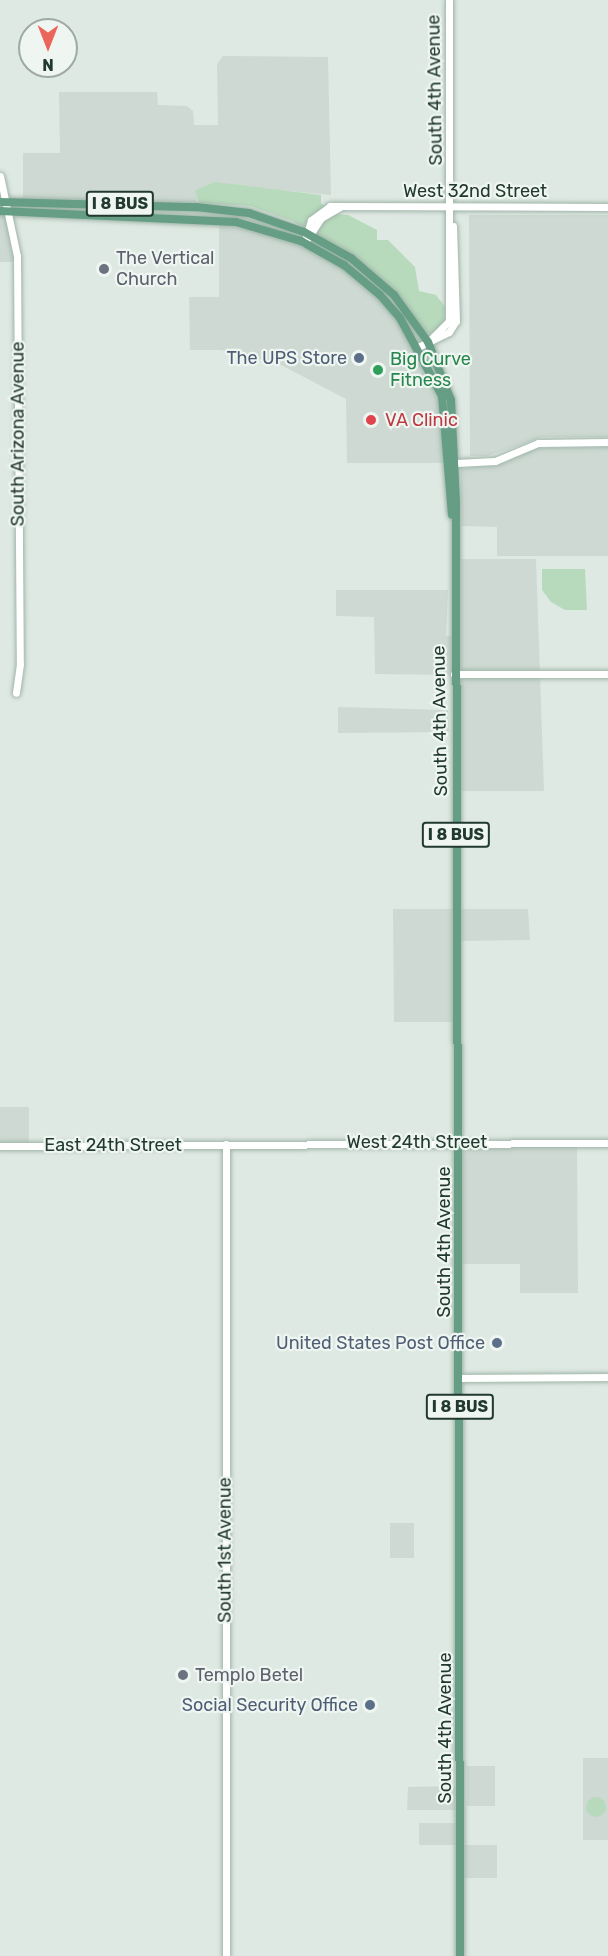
<!DOCTYPE html>
<html>
<head>
<meta charset="utf-8">
<style>
	body { margin:0 }
	#map { position:relative; width:608px; height:1956px; overflow:hidden; background:#dfe9e3; font-family:Rubik,sans-serif }
	div>[style] { position:absolute }
	.built>* { inset:0; background:#cdd9d2; transform-origin:0 0 }
	.green>* { inset:0; background:#b8dabc }
	.round { border-radius:50% }
	.roads { filter:drop-shadow(0 0 2px #9fb5a9) drop-shadow(0 0 2px #9fb5a9) }
	.secondary>* { height:7px; margin:-3.5px; padding:0 3.5px; transform-origin:3.5px; border-radius:3.5px; background:#fff }
	.primary>* { height:8px; margin:-4px; padding:0 4px; transform-origin:4px; border-radius:4px; background:#659d85 }
	.dots>* { width:16px; height:16px; translate:-50% -50%; box-sizing:border-box; border:3px solid #eff6f1; border-radius:50% }
	span { translate:-50% -50%; white-space:nowrap; text-align:center; line-height:1.15; -webkit-text-stroke:4.5px #eff6f1; paint-order:stroke }
	.shield-label span { padding:2px 4px; background:#eff6f1; border:2px solid; border-radius:4px; -webkit-text-stroke-width:0 }
	.shield-label { font-size:16px; color:#21392e; font-weight:700 }
	.street-label { font-size:18px; color:#21392e }
	.worship-label { font-size:18px; color:#5b616d }
	.left { translate:0 -50%; text-align:left }
	.service-label { font-size:18px; color:#4e5e75 }
	.right { translate:-100% -50%; text-align:right }
	.leisure-label { font-size:18px; color:#27864d }
	.health-label { font-size:18px; color:#be3a42 }
	.north { position:absolute; left:18px; top:18px; width:60px; height:60px; box-sizing:border-box; background:#eff6f1; border:2px solid #9daaa3; border-radius:50%; rotate:180deg; font-size:16px; font-weight:700; line-height:24px; text-align:center; color:#21392e }
	.north::after { content:''; display:block; margin:auto; width:21px; height:27px; background:#ec655a; clip-path:polygon(50% 0,100% 100%,50% 72%,0 100%) }
</style>
</head>
<body>
<div id="map">
	<div class="built">
		<div style="clip-path:polygon(223px 56px,328px 57px,331px 195px,224px 185px,197px 199px,196px 207px,23px 202px,23px 153px,60px 153px,59px 92px,157px 92px,158px 105px,187px 106px,193px 111px,194px 125px,218px 125px,217px 64px)"></div>
		<div style="clip-path:polygon(0 178px,17px 262px,0 262px)"></div>
		<div style="clip-path:polygon(469px 215px,608px 215px,608px 437px,542px 437px,488px 456px,470px 456px)"></div>
		<div style="clip-path:polygon(219px 220px,267px 228px,344px 265px,400px 318px,442px 396px,449px 463px,347px 463px,346px 399px,279px 364px,221px 350px,190px 350px,189px 297px,219px 297px)"></div>
		<div style="clip-path:polygon(608px 447px,608px 556px,497px 556px,497px 527px,461px 526px,461px 468px,496px 466px,537px 448px)"></div>
		<div style="clip-path:polygon(454px 559px,536px 559px,544px 791px,456px 791px,454px 675px,375px 674px,374px 617px,336px 616px,336px 590px,448px 590px,446px 636px,453px 636px)"></div>
		<div style="clip-path:polygon(338px 707px,448px 710px,449px 732px,338px 733px)"></div>
		<div style="clip-path:polygon(393px 909px,528px 909px,530px 940px,458px 941px,459px 1022px,394px 1022px)"></div>
		<div style="left:29px;top:1107px;width:39px;height:29px;rotate:90deg"></div>
		<div style="clip-path:polygon(459px 1141px,577px 1143px,578px 1293px,520px 1293px,520px 1264px,459px 1264px)"></div>
		<div style="left:390px;top:1523px;width:24px;height:35px"></div>
		<div style="left:583px;top:1758px;width:25px;height:82px"></div>
		<div style="left:467px;top:1766px;width:28px;height:40px"></div>
		<div style="clip-path:polygon(460px 1786px,460px 1845px,497px 1845px,497px 1878px,460px 1878px,460px 1845px,419px 1845px,419px 1823px,460px 1823px,460px 1810px,407px 1810px,408px 1787px)"></div>
	</div>
	<div class="green">
		<div style="clip-path:polygon(215px 182px,321px 195px,321px 203px,334px 214px,348px 215px,377px 230px,377px 240px,388px 240px,415px 267px,419px 291px,436px 295px,446px 308px,444px 324px,430px 334px,424px 331px,401px 298px,367px 266px,293px 221px,250px 206px,199px 203px,195px 190px)"></div>
		<div style="clip-path:polygon(542px 569px,585px 569px,587px 610px,565px 610px,551px 602px,542px 590px)"></div>
		<div class="round" style="left:586px;top:1797px;width:20px;height:20px"></div>
	</div>
	<div class="roads">
		<div class="secondary">
			<div style="left:0;top:176px;width:82px;rotate:78deg"></div>
			<div style="left:17px;top:256px;width:408px;rotate:89.6deg"></div>
			<div style="left:20px;top:664px;width:29px;rotate:98deg"></div>
			<div style="left:308px;top:238px;width:24px;rotate:-57deg"></div>
			<div style="left:321px;top:218px;width:24px;rotate:-30deg"></div>
			<div style="left:304px;top:243px;width:24px;rotate:-73deg"></div>
			<div style="left:311px;top:220px;width:24px;rotate:-36deg"></div>
			<div style="left:330px;top:206px;width:278px;rotate:0.2deg"></div>
			<div style="left:428px;top:342px;width:30px;rotate:-45deg"></div>
			<div style="left:449px;top:321px;width:321px;rotate:-90deg"></div>
			<div style="left:418px;top:347px;width:34px;rotate:-26deg"></div>
			<div style="left:449px;top:332px;width:13px;rotate:-58deg"></div>
			<div style="left:456px;top:321px;width:95px;rotate:-91.8deg"></div>
			<div style="left:456px;top:463px;width:39px;rotate:-3deg"></div>
			<div style="left:495px;top:461px;width:47px;rotate:-22.7deg"></div>
			<div style="left:538px;top:443px;width:70px;rotate:-0.8deg"></div>
			<div style="left:454px;top:674px;width:154px"></div>
			<div style="left:226px;top:1144px;width:812px;rotate:90deg"></div>
			<div style="left:0;top:1146px;width:608px;rotate:-0.28deg"></div>
			<div style="left:460px;top:1378px;width:148px;rotate:-0.4deg"></div>
		</div>
		<div class="primary">
			<div style="left:0;top:202px;width:196px;rotate:1.5deg"></div>
			<div style="left:196px;top:207px;width:53px;rotate:6.5deg"></div>
			<div style="left:249px;top:213px;width:58px;rotate:19.1deg"></div>
			<div style="left:304px;top:232px;width:54px;rotate:29deg"></div>
			<div style="left:351px;top:258px;width:57px;rotate:40.7deg"></div>
			<div style="left:394px;top:295px;width:58px;rotate:54.1deg"></div>
			<div style="left:428px;top:342px;width:62px;rotate:68.4deg"></div>
			<div style="left:451px;top:400px;width:103px;rotate:87.2deg"></div>
			<div style="left:456px;top:503px;width:1453px;rotate:89.84deg"></div>
			<div style="left:0;top:211px;width:236px;rotate:2.7deg"></div>
			<div style="left:236px;top:222px;width:68px;rotate:16.3deg"></div>
			<div style="left:301px;top:241px;width:49px;rotate:29.2deg"></div>
			<div style="left:344px;top:265px;width:47px;rotate:39.8deg"></div>
			<div style="left:380px;top:295px;width:30px;rotate:49deg"></div>
			<div style="left:400px;top:318px;width:89px;rotate:61.7deg"></div>
			<div style="left:442px;top:396px;width:119px;rotate:85.2deg"></div>
		</div>
	</div>
	<div class="dots">
		<div style="left:104px;top:269px;background:#6b7280"></div>
		<div style="left:359px;top:358px;background:#5c6f8a"></div>
		<div style="left:378px;top:370px;background:#2e9e5b"></div>
		<div style="left:371px;top:420px;background:#e0444e"></div>
		<div style="left:497px;top:1343px;background:#5c6f8a"></div>
		<div style="left:183px;top:1675px;background:#6b7280"></div>
		<div style="left:370px;top:1705px;background:#5c6f8a"></div>
	</div>
	<div class="shield-label">
		<span style="left:120px;top:204px">I 8 BUS</span>
		<span style="left:456px;top:835px">I 8 BUS</span>
		<span style="left:460px;top:1407px">I 8 BUS</span>
	</div>
	<div class="street-label">
		<span style="left:435px;top:90px;rotate:-91deg">South 4th Avenue</span>
		<span style="left:475px;top:191px">West 32nd Street</span>
		<span style="left:18px;top:434px;rotate:-90deg">South Arizona Avenue</span>
		<span style="left:440px;top:721px;rotate:-91deg">South 4th Avenue</span>
		<span style="left:417px;top:1142px">West 24th Street</span>
		<span style="left:113px;top:1145px">East 24th Street</span>
		<span style="left:444px;top:1242px;rotate:-90deg">South 4th Avenue</span>
		<span style="left:225px;top:1550px;rotate:-90deg">South 1st Avenue</span>
		<span style="left:445px;top:1728px;rotate:-90deg">South 4th Avenue</span>
	</div>
	<div class="worship-label">
		<span class="left" style="left:116px;top:269px">The Vertical<br>Church</span>
		<span class="left" style="left:195px;top:1675px">Templo Betel</span>
	</div>
	<div class="service-label">
		<span class="right" style="left:347px;top:358px">The UPS Store</span>
		<span class="right" style="left:485px;top:1343px">United States Post Office</span>
		<span class="right" style="left:358px;top:1705px">Social Security Office</span>
	</div>
	<div class="leisure-label">
		<span class="left" style="left:390px;top:370px">Big Curve<br>Fitness</span>
	</div>
	<div class="health-label">
		<span class="left" style="left:385px;top:420px">VA Clinic</span>
	</div>
	<div class="north">N</div>
</div>
</body>
</html>
